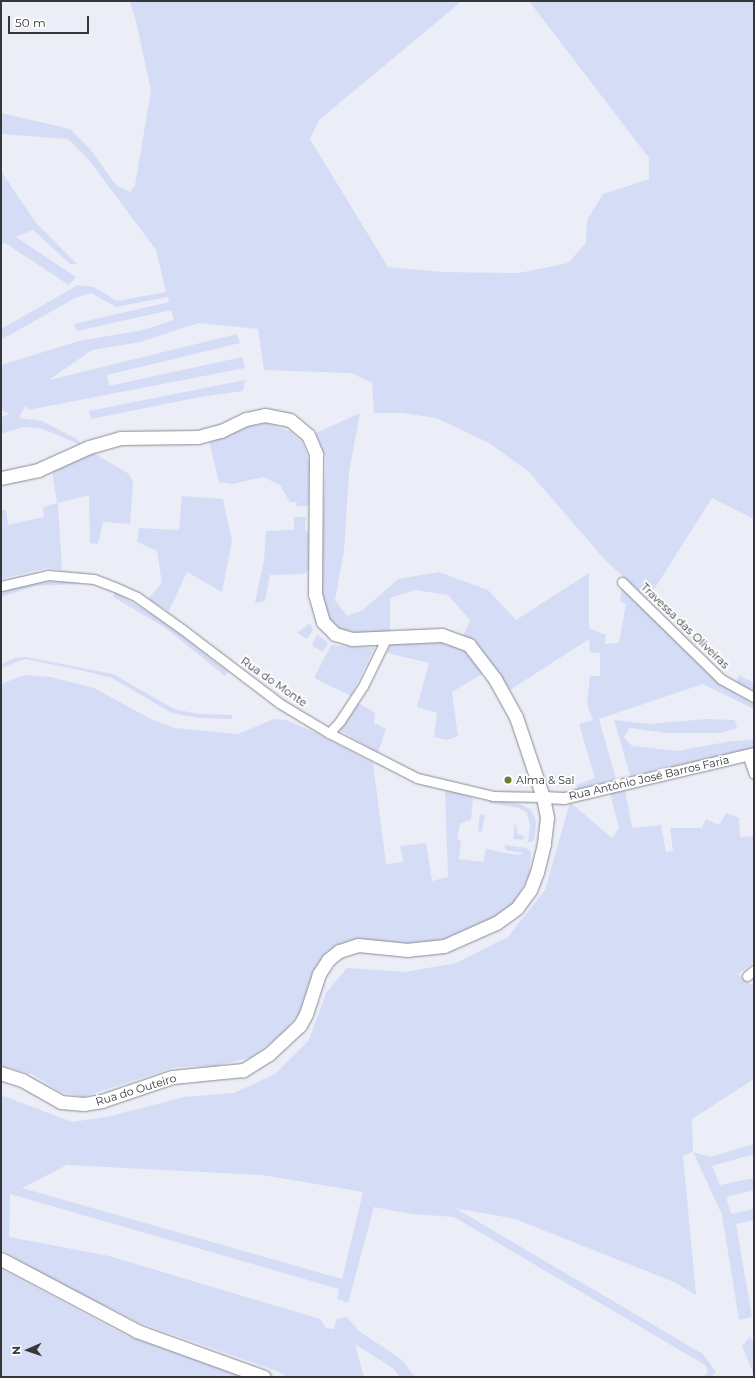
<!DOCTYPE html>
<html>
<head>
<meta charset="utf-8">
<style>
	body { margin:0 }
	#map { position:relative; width:755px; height:1378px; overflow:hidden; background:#eceef7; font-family:Montserrat,sans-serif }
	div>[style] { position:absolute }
	.green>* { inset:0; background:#d5dcf5 }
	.roads { filter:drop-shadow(0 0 1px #888a91) drop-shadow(0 0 1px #888a91) }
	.minor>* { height:9px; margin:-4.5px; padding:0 4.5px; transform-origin:4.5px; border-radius:4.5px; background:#fff }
	.tertiary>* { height:11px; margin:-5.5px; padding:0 5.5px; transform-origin:5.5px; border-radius:5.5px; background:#fff }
	.secondary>* { height:13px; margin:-6.5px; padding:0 6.5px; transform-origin:6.5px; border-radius:6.5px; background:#fff }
	.dots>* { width:11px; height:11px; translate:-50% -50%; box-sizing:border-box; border:2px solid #fff; border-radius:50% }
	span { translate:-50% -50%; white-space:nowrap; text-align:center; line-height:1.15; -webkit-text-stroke:3.5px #fff; paint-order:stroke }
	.street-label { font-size:11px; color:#36373b }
	.poi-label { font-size:11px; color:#36373b }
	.left { translate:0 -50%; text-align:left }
	.frame { position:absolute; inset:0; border:2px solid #36373b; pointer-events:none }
	.north { position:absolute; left:8px; top:1330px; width:40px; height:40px; -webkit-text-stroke:3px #fff; paint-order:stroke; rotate:268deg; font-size:11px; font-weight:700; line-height:16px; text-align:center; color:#36373b }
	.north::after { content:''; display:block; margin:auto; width:14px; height:18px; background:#36373b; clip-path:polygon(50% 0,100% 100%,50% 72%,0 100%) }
	.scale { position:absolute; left:8px; top:16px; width:81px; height:18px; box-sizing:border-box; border:2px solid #36373b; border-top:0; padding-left:5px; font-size:12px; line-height:14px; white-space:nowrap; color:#36373b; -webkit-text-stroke:3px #fff; paint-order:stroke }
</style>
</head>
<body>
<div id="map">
	<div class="green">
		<div style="clip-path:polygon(129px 1px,462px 1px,319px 120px,310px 139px,388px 267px,442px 272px,519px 273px,568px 263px,586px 243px,587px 220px,603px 194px,649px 179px,649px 158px,529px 1px,754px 1px,754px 519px,712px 498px,648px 599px,605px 560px,529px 472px,489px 443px,436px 418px,402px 413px,374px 413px,372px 383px,351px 373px,264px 370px,258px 329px,198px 323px,141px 342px,92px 350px,49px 380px,237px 334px,240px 343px,107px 375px,109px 386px,242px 357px,245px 368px,28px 410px,26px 405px,19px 418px,42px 421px,77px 439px,81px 445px,40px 428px,22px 427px,1px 434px,1px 417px,10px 414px,1px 410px,1px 365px,79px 341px,143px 330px,174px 320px,171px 310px,77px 331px,74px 324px,169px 302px,168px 297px,116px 307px,91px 293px,75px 298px,1px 340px,1px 329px,78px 285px,94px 287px,117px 301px,166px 292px,156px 250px,89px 160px,68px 139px,1px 134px,1px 113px,70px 129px,90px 149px,116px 185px,130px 192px,135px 185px,151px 90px,135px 17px)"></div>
		<div style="clip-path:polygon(1px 171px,36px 223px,77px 264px,70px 264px,33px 230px,16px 237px,76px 277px,69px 285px,5px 243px,1px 244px)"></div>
		<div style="clip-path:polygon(245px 380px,243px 391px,200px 397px,91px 419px,89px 411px)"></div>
		<div style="clip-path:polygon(360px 413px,349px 472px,344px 551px,335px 600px,347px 616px,363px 610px,398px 579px,439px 572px,488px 590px,516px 620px,589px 573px,589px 628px,606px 635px,605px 644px,619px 643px,626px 604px,620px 601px,622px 588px,717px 681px,754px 705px,754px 709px,703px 684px,599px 719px,616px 779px,577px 789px,576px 785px,595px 778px,579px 724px,593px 720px,587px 704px,590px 676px,600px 676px,600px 653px,590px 652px,589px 639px,510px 690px,481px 649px,463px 636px,470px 620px,448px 595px,415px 590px,390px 598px,390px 632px,355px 635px,333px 625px,323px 610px,320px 590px,326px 459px,316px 433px)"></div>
		<div style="clip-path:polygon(267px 423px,291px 432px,302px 442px,313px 471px,312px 495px,307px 506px,296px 506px,297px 502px,290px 502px,280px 485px,263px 477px,232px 484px,219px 482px,209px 442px,245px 427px)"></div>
		<div style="clip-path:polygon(92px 452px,129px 474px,133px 483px,130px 524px,103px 522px,98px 544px,90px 543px,89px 495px,58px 503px,62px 570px,47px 568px,1px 579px,1px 510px,6px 510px,8px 525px,44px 517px,43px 507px,57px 503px,52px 471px)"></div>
		<div style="clip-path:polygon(182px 496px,223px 499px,232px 541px,222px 592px,187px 572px,169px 611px,148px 599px,162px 583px,157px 551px,137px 542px,139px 528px,179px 530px)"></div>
		<div style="clip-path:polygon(294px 517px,306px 517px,305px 529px,311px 535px,311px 568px,304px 574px,270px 575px,265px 601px,255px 603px,264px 560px,266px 531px,294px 530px)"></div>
		<div style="clip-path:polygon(79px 581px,79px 584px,35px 586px,1px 597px,1px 591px,37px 582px)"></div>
		<div style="clip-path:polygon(115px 592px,166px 623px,228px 672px,225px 676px,164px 627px,113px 597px)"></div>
		<div style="clip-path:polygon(310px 623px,313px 630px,307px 639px,297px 633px)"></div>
		<div style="clip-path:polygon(317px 634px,328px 643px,323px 652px,312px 646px)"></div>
		<div style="clip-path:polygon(428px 640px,450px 642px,470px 653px,482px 674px,452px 692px,458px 736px,447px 740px,434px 737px,437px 713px,417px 707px,429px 663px,387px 653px,391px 644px)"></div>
		<div style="clip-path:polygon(331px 645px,374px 648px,351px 696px,314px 678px)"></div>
		<div style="clip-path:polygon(26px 657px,113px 674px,174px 709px,198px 714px,232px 715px,232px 719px,199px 718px,172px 713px,112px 678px,80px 670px,25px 659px,1px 668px,1px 664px,15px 658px)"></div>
		<div style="clip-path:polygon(24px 675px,51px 677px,94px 688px,149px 718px,175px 728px,238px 734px,274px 719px,286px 720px,312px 731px,373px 763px,386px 864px,403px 862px,400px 846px,426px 843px,432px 881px,448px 877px,445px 790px,471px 796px,473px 799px,471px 819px,460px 824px,457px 839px,461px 840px,459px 859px,483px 862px,486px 849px,517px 855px,524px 853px,505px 850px,505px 845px,527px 848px,531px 852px,529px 875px,513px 905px,494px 918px,442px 941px,422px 945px,349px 940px,327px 951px,308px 985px,300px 1013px,281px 1035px,252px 1057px,216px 1066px,176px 1067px,83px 1097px,60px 1092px,34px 1075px,1px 1065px,1px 684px)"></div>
		<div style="clip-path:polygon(739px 675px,754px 683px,754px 693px,736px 684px)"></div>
		<div style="clip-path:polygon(357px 702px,375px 713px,374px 723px,386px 729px,378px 753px,340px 730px)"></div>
		<div style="clip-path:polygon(707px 719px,735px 720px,737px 728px,722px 733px,666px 733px,630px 728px,624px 737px,632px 746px,677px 751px,732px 741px,754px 740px,754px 749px,630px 775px,614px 720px,649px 724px)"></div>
		<div style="clip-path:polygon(evenodd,625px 789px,632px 828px,661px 825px,666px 852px,673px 851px,670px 828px,702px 828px,706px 819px,719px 825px,726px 813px,739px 818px,740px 837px,754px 836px,754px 962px,738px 974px,751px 985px,754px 982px,754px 1079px,692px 1119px,693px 1152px,710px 1157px,754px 1144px,754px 1154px,712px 1166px,720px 1185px,754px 1178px,754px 1190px,726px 1197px,731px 1214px,754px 1209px,754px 1220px,736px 1224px,752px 1317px,739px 1320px,722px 1215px,693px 1152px,683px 1156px,696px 1295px,674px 1282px,515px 1219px,455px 1208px,703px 1354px,716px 1372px,711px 1377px,703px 1377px,708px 1372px,705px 1365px,454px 1217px,412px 1214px,374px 1207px,348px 1303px,337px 1299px,339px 1289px,10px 1194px,9px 1237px,109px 1256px,320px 1319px,326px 1328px,334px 1329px,336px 1319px,347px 1317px,359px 1331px,402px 1360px,415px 1377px,400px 1377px,394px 1369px,355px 1344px,364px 1377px,287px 1377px,277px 1371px,140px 1323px,52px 1280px,1px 1249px,1px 1095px,72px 1122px,111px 1116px,184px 1097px,234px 1093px,275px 1074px,309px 1040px,326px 993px,347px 968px,405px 972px,456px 963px,508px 937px,545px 890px,570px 802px,612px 838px,619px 828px,610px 793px,625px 789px,67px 1165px,262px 1175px,363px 1192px,342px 1279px,22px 1188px,67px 1165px)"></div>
		<div style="clip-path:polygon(490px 799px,520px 804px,531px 810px,536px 820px,535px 837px,532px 842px,528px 842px,530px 826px,527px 813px,519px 808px,489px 803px)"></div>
		<div style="clip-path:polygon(480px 814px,485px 815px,482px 832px,478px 831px)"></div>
		<div style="clip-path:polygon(515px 823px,518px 834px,524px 836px,523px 840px,513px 839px)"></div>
		<div style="clip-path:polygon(1px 1269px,125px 1335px,248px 1377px,1px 1377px)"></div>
		<div style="clip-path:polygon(750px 1337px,754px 1344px,754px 1375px,742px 1346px)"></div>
	</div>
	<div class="roads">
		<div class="minor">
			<div style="left:622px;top:582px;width:139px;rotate:44.4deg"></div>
			<div style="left:721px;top:679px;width:38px;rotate:29deg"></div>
			<div style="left:1px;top:586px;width:48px;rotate:-13.2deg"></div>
			<div style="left:48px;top:575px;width:46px;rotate:5deg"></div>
			<div style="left:94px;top:579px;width:22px;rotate:21deg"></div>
			<div style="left:115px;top:587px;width:24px;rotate:24deg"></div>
			<div style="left:137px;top:597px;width:55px;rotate:35.4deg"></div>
			<div style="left:182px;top:629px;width:122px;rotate:37.3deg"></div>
			<div style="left:279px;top:703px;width:58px;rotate:31deg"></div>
			<div style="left:329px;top:733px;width:99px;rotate:27.1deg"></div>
			<div style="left:417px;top:778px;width:78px;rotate:13.3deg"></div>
			<div style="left:493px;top:796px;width:50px;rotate:1.1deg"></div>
			<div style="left:329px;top:733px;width:16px;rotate:-47deg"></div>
			<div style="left:340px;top:721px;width:42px;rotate:-56.7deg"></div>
			<div style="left:363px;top:686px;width:52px;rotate:-63.9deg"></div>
			<div style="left:747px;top:754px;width:21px;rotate:71deg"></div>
			<div style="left:747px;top:976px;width:9px;rotate:-41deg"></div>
		</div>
		<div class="tertiary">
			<div style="left:543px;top:797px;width:21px;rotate:3deg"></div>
			<div style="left:564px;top:798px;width:195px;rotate:-13.3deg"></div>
		</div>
		<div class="secondary">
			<div style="left:1px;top:478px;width:38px;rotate:-12deg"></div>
			<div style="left:38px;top:470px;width:56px;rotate:-24.3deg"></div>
			<div style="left:89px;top:447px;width:32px;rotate:-16deg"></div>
			<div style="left:120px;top:438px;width:78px;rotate:-0.7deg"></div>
			<div style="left:198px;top:437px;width:24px;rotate:-15deg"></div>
			<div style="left:221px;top:431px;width:28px;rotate:-26deg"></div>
			<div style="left:246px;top:419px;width:19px;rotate:-12deg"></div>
			<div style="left:265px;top:415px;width:25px;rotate:11deg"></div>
			<div style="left:290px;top:420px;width:23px;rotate:40deg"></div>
			<div style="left:308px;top:435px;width:21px;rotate:67deg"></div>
			<div style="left:316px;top:454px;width:140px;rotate:90.4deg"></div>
			<div style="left:315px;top:594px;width:29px;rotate:74deg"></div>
			<div style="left:323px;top:622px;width:17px;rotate:45deg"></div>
			<div style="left:335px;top:634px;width:18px;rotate:16deg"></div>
			<div style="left:352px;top:639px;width:90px;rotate:-2.5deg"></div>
			<div style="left:442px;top:635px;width:29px;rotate:20deg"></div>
			<div style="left:469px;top:645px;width:43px;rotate:52.6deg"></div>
			<div style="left:495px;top:679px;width:43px;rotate:61.1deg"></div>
			<div style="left:516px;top:717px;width:84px;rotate:71.4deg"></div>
			<div style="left:543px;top:797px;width:21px;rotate:79deg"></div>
			<div style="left:547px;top:818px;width:26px;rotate:97deg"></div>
			<div style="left:544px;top:844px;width:29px;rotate:104deg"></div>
			<div style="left:537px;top:872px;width:19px;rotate:111deg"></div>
			<div style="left:530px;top:890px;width:22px;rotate:126deg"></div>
			<div style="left:517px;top:908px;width:26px;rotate:144deg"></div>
			<div style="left:496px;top:923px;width:57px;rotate:156.1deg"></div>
			<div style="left:444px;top:946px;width:36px;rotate:174deg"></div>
			<div style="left:408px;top:950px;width:50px;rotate:-174.3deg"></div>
			<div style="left:358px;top:945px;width:20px;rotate:162deg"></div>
			<div style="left:339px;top:951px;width:14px;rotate:141deg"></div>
			<div style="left:328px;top:960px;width:17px;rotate:123deg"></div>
			<div style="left:319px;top:974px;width:42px;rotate:108deg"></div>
			<div style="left:306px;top:1014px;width:13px;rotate:119deg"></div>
			<div style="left:300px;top:1025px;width:42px;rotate:136.9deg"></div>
			<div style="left:269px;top:1054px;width:31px;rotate:148deg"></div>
			<div style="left:243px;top:1070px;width:71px;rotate:174.4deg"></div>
			<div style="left:172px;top:1077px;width:74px;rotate:161.1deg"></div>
			<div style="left:102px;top:1101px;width:18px;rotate:171deg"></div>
			<div style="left:84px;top:1104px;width:23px;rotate:-175deg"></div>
			<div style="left:61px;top:1102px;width:45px;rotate:-150.6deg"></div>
			<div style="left:22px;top:1080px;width:22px;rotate:-162deg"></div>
			<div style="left:1px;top:1259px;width:154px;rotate:27.9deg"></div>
			<div style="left:137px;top:1331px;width:135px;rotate:19.9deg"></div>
		</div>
	</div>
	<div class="dots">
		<div style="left:508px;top:780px;background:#6a7f30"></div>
	</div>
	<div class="street-label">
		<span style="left:685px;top:626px;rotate:44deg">Travessa das Oliveiras</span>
		<span style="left:274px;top:682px;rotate:35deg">Rua do Monte</span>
		<span style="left:649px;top:778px;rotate:-13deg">Rua António José Barros Faria</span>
		<span style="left:136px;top:1090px;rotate:-17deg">Rua do Outeiro</span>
	</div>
	<div class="poi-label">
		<span class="left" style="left:516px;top:780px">Alma &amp; Sal</span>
	</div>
	<div class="frame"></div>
	<div class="north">N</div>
	<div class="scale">50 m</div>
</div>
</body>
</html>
